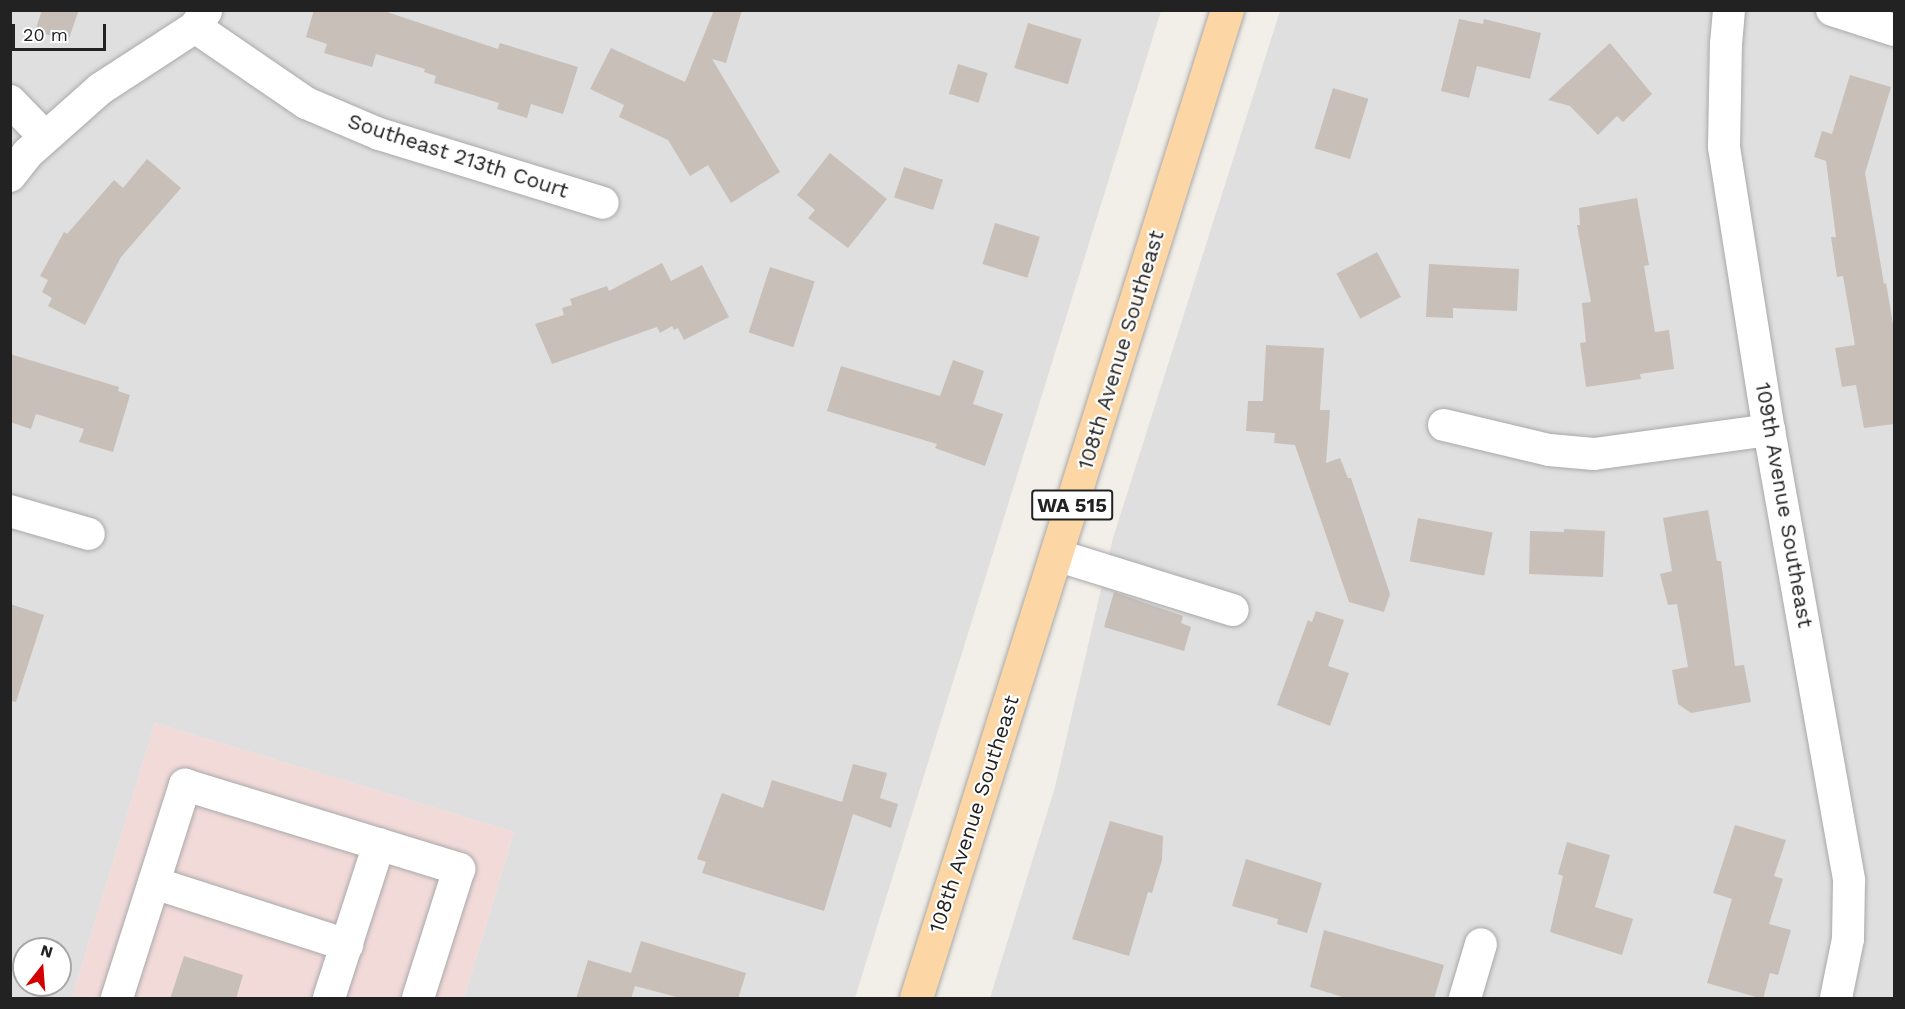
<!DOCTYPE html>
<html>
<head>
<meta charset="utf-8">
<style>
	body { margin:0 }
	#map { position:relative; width:1905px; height:1009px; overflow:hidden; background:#f2efe9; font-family:"Work Sans",sans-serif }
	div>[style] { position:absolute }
	.residential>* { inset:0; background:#e0dfdf }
	.commercial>* { inset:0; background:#f2dad9 }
	.building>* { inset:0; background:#c7bfb8; transform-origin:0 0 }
	.roads { filter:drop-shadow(0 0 2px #a9a9a9) drop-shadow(0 0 2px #a9a9a9) }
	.minor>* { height:32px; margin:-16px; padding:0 16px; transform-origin:16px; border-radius:16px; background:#fff }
	.major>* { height:33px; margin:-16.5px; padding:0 16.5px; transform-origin:16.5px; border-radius:16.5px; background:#fcd6a4 }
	span { translate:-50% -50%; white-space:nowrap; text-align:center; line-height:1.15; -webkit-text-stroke:4.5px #fff; paint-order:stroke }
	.shield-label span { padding:2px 4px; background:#fff; border:2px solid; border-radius:4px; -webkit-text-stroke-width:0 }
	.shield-label { font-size:20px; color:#222; font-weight:700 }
	.street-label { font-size:21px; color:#222 }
	.frame { position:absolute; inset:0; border:12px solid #222; pointer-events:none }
	.north { position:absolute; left:12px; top:937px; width:60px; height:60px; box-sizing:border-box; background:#fff; border:2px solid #a7a7a7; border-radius:50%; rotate:17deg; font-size:16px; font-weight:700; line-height:24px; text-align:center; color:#222 }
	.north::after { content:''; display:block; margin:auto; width:21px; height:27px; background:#d40000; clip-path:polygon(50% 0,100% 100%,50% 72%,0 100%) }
	.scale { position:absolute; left:12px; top:24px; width:94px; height:27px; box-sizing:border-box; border:3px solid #222; border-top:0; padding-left:8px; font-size:18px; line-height:21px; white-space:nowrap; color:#222; -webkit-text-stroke:4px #fff; paint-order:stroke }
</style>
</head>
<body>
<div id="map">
	<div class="residential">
		<div style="clip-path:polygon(evenodd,10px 11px,1161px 11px,855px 998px,464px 998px,514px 832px,155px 723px,72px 998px,11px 998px,10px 11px,24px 949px,60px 949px,60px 985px,24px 985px,24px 949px)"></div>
		<div style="clip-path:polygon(1280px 11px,1894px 11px,1894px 998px,990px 998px,1055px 787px,1113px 538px)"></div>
	</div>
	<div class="commercial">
		<div style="clip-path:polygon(155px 723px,514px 832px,464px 998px,72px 998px)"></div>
	</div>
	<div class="building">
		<div style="clip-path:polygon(42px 10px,79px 10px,68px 41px,35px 31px)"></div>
		<div style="clip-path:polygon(314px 10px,381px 10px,498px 49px,500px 43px,578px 67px,563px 114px,531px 104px,527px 118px,497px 109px,499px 103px,434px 83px,436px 76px,424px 72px,425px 69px,376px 54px,372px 67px,324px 53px,327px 44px,306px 37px)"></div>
		<div style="clip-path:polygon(714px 10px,742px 10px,726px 63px,712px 59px,780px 172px,731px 203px,708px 165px,690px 176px,668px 140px,619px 117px,624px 105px,590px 89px,611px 48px,685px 82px)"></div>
		<div style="clip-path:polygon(1459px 19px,1483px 24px,1484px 19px,1541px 33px,1530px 79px,1477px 66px,1469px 98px,1441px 91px)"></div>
		<div style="left:1028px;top:23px;width:56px;height:47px;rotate:17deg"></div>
		<div style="clip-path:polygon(1610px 43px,1652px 94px,1623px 122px,1617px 116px,1598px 135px,1570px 106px,1548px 100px)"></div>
		<div style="left:958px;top:64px;width:31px;height:31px;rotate:17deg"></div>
		<div style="clip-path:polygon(1850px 75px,1891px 87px,1865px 173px,1884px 284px,1886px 283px,1894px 330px,1894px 424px,1864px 428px,1856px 385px,1842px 387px,1835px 348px,1855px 345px,1843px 276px,1837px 277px,1831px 237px,1836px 237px,1826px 161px,1814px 157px,1822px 131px,1832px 134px)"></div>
		<div style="left:1333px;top:88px;width:37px;height:63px;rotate:17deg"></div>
		<div style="clip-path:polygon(830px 153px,887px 199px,848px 248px,808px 218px,815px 210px,797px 195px)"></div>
		<div style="clip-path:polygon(147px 159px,181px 188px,121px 257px,85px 325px,48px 306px,52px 298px,42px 292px,48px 280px,40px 276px,64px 232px,67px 234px,114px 180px,123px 188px)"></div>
		<div style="left:904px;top:167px;width:41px;height:32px;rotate:18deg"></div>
		<div style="clip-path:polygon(1637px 198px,1649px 265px,1644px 266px,1655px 332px,1669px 330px,1674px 369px,1640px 374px,1641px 379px,1586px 387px,1580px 343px,1586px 342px,1582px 303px,1591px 302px,1577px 225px,1580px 225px,1579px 208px)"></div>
		<div style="left:995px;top:223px;width:47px;height:43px;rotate:17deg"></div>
		<div style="left:1377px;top:252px;width:51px;height:46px;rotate:62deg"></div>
		<div style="clip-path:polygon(662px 263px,671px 281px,702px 265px,729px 317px,684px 340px,678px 328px,674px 330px,672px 326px,660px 333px,657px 327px,552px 364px,535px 324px,564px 315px,562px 308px,572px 305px,570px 299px,607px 286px,609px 291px)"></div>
		<div style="clip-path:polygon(1429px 264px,1519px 269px,1517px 311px,1453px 308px,1453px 318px,1426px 317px)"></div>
		<div style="left:770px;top:267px;width:47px;height:69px;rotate:18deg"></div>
		<div style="clip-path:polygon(1266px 345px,1324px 348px,1320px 410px,1330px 410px,1326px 463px,1340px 458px,1348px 478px,1351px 478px,1390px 594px,1384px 612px,1349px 602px,1295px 445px,1274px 443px,1275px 433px,1246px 431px,1248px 401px,1263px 401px)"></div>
		<div style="clip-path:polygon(10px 354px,119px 387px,118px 391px,130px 395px,113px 452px,79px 442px,84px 429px,36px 414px,31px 429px,10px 422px)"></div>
		<div style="clip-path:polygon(953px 360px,984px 371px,973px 404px,1003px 414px,985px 466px,935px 448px,937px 444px,827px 411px,841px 366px,940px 396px)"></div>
		<div style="clip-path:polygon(1708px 510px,1717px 561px,1721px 561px,1735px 666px,1744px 665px,1751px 702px,1691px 713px,1678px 704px,1672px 670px,1688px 667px,1677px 604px,1668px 605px,1660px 574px,1672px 571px,1663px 518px)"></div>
		<div style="left:1418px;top:518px;width:76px;height:44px;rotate:11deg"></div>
		<div style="clip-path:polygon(1564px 529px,1605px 531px,1603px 577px,1529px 574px,1530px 531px,1564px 532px)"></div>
		<div style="clip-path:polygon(1114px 592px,1183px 616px,1181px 623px,1191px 627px,1184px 651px,1104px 627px)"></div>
		<div style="clip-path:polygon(10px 604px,44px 615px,16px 702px,10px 701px)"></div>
		<div style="clip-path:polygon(1316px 611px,1344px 620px,1328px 666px,1349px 673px,1330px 726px,1277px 705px,1308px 620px,1312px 622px)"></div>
		<div style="clip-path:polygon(853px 764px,887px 773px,880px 798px,898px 804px,891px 828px,853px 814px,824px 911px,702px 873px,706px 862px,697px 859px,722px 793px,763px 808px,772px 780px,842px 802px)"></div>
		<div style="clip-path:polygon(1110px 821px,1163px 836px,1162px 860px,1152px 893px,1148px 892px,1129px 956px,1072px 939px)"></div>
		<div style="clip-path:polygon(1735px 825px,1786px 840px,1774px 876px,1783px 879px,1769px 924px,1791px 930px,1778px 975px,1770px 973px,1763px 999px,1707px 983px,1732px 899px,1713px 893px)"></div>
		<div style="clip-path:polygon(1567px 842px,1610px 855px,1595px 907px,1633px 919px,1622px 955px,1550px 932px,1563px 876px,1558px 874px)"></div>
		<div style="clip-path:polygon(1246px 859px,1322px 883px,1307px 933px,1277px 924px,1278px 919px,1232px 906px)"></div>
		<div style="clip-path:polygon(1324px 930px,1444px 965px,1434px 999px,1349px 999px,1310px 987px)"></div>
		<div style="clip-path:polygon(641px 941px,746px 973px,738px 999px,684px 999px,635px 986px,631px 999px,576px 999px,588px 960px,631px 973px)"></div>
		<div style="clip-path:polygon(184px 956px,243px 975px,236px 999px,170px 999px)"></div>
	</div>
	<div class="roads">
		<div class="minor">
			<div style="left:1729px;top:10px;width:33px;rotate:95deg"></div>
			<div style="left:1726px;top:43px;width:104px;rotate:91.1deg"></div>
			<div style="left:1724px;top:147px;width:287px;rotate:81deg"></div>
			<div style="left:1769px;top:430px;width:458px;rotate:79.9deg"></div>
			<div style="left:1849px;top:881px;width:58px;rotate:91deg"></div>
			<div style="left:1848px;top:939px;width:60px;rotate:101.5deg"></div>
			<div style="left:1832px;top:10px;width:65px;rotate:17.9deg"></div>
			<div style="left:195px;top:27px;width:135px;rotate:34.4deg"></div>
			<div style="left:306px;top:103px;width:79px;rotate:23deg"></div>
			<div style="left:379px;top:134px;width:234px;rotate:17.1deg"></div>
			<div style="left:10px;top:101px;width:50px;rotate:45.8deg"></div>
			<div style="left:10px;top:176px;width:29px;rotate:-52deg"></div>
			<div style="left:28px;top:153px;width:96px;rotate:-41.6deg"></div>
			<div style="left:100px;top:89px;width:113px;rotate:-33.1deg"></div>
			<div style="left:195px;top:27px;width:19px;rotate:-55deg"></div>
			<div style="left:1444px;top:425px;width:108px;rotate:13.4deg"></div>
			<div style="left:1549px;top:450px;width:45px;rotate:5.1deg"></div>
			<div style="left:1594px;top:454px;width:177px;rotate:-7.8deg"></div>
			<div style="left:10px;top:511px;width:82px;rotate:16.2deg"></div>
			<div style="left:1056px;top:555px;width:185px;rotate:17.3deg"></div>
			<div style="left:154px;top:883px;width:203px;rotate:17.8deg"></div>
			<div style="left:117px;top:998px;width:224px;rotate:-72.3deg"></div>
			<div style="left:185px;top:785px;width:287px;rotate:17deg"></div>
			<div style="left:459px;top:869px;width:135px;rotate:107.6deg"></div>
			<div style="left:329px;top:998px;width:162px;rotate:-72deg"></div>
			<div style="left:1465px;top:998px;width:56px;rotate:-73.5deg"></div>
		</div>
		<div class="major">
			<div style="left:916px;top:998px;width:1036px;rotate:-72.53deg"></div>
		</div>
	</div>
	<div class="shield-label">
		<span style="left:1072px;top:505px">WA 515</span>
	</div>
	<div class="street-label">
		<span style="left:458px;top:156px;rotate:18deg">Southeast 213th Court</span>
		<span style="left:1121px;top:350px;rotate:-73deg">108th Avenue Southeast</span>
		<span style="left:1784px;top:505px;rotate:80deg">109th Avenue Southeast</span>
		<span style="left:974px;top:814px;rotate:-72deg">108th Avenue Southeast</span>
	</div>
	<div class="frame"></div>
	<div class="north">N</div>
	<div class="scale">20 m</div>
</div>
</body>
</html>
